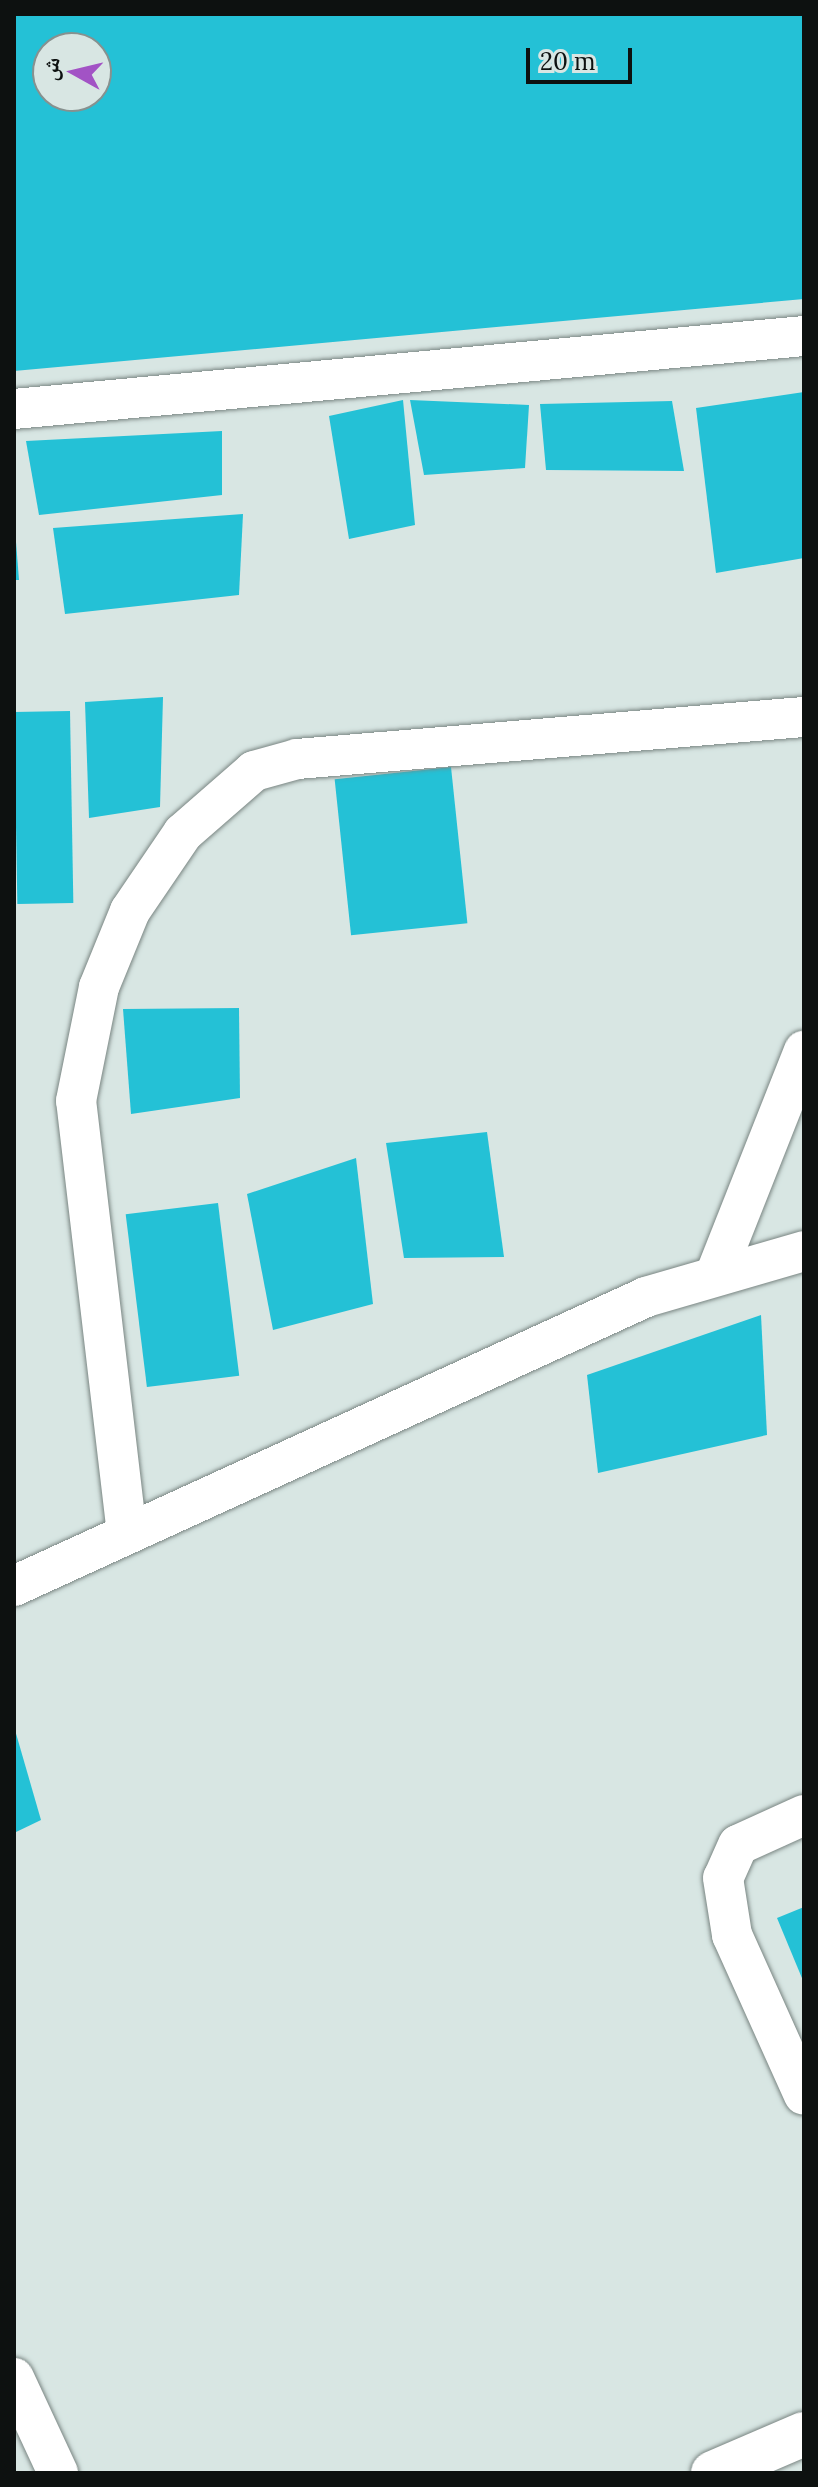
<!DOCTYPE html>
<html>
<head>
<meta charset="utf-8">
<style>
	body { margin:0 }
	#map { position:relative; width:818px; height:2487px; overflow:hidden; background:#d8e6e3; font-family:Lora,"Noto Naskh Arabic",serif }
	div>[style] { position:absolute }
	.building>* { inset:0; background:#24c1d6; transform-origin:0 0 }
	.roads { filter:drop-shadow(0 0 2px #798582) drop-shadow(0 0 2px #798582) }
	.minor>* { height:40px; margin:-20px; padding:0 20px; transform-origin:20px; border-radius:20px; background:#fff }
	.major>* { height:44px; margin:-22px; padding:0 22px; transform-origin:22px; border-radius:22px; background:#fff }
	span { translate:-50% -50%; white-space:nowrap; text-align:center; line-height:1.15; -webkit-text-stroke:6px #d8e6e3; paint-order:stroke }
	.frame { position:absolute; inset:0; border:16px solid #0d1110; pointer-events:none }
	.north { position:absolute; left:32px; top:32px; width:80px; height:80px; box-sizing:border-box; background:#d8e6e3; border:2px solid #87918f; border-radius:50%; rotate:278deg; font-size:22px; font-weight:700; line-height:32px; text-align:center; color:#0d1110 }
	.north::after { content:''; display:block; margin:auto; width:28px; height:36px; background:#a253c5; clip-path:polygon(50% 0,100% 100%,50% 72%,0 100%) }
	.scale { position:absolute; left:526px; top:48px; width:106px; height:36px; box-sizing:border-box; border:4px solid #0d1110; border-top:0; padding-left:10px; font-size:24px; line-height:28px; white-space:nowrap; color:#0d1110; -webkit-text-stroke:6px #d8e6e3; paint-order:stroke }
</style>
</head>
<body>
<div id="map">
	<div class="building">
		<div style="clip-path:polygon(evenodd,14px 14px,804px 14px,804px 299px,14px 371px,14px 14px,48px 48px,96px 48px,96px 96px,48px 96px,48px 48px)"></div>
		<div style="clip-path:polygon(804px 392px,804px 558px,716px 573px,696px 408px)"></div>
		<div style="clip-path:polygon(403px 400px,415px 525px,349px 539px,329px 416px)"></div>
		<div style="clip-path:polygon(410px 400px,529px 405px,525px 468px,424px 475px)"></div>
		<div style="clip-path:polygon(672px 401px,684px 471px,546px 470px,540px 404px)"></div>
		<div style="clip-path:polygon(222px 431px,222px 495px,39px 515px,26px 441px)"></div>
		<div style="clip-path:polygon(243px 514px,239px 595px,65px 614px,53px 528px)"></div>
		<div style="clip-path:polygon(14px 542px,16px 542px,19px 580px,14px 580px)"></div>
		<div style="clip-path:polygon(163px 697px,160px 807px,89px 818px,85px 702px)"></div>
		<div style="left:70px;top:711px;width:192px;height:56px;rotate:89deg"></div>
		<div style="left:451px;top:767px;width:157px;height:117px;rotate:84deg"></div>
		<div style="clip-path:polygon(239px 1008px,240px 1098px,131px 1114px,123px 1009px)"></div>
		<div style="clip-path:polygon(487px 1132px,504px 1257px,404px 1258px,386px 1143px)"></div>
		<div style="clip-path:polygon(356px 1158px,373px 1304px,273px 1330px,247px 1194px)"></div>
		<div style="left:218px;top:1203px;width:174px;height:93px;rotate:83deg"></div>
		<div style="clip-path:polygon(761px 1315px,767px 1435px,598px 1473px,587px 1375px)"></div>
		<div style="clip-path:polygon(15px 1730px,41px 1820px,14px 1833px,14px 1731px)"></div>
		<div style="clip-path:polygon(804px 1907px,804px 1983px,777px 1918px)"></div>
	</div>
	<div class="roads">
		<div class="minor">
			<div style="left:14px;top:409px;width:793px;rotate:-5.28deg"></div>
			<div style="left:716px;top:1273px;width:239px;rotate:-68.4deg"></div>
			<div style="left:127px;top:1534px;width:436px;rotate:-96.7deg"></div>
			<div style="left:76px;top:1101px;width:116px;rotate:-78.6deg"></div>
			<div style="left:99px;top:987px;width:82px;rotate:-67.8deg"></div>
			<div style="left:130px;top:911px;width:94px;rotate:-55.8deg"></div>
			<div style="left:183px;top:833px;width:94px;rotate:-41.1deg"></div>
			<div style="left:254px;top:771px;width:45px;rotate:-15.6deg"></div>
			<div style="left:297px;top:759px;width:509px;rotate:-4.74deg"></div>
			<div style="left:14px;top:1586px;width:695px;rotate:-24.57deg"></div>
			<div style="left:646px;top:1297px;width:165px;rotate:-16.2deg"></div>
			<div style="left:804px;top:1815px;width:72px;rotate:155.6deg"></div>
			<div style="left:738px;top:1845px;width:36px;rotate:114deg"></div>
			<div style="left:723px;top:1878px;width:58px;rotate:81deg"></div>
			<div style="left:732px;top:1935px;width:175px;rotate:65.8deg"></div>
			<div style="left:14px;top:2378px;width:105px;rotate:65.1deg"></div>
		</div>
		<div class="major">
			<div style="left:713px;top:2473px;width:99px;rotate:-23.2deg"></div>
		</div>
	</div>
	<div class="frame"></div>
	<div class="north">ش</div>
	<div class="scale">20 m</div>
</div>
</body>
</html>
